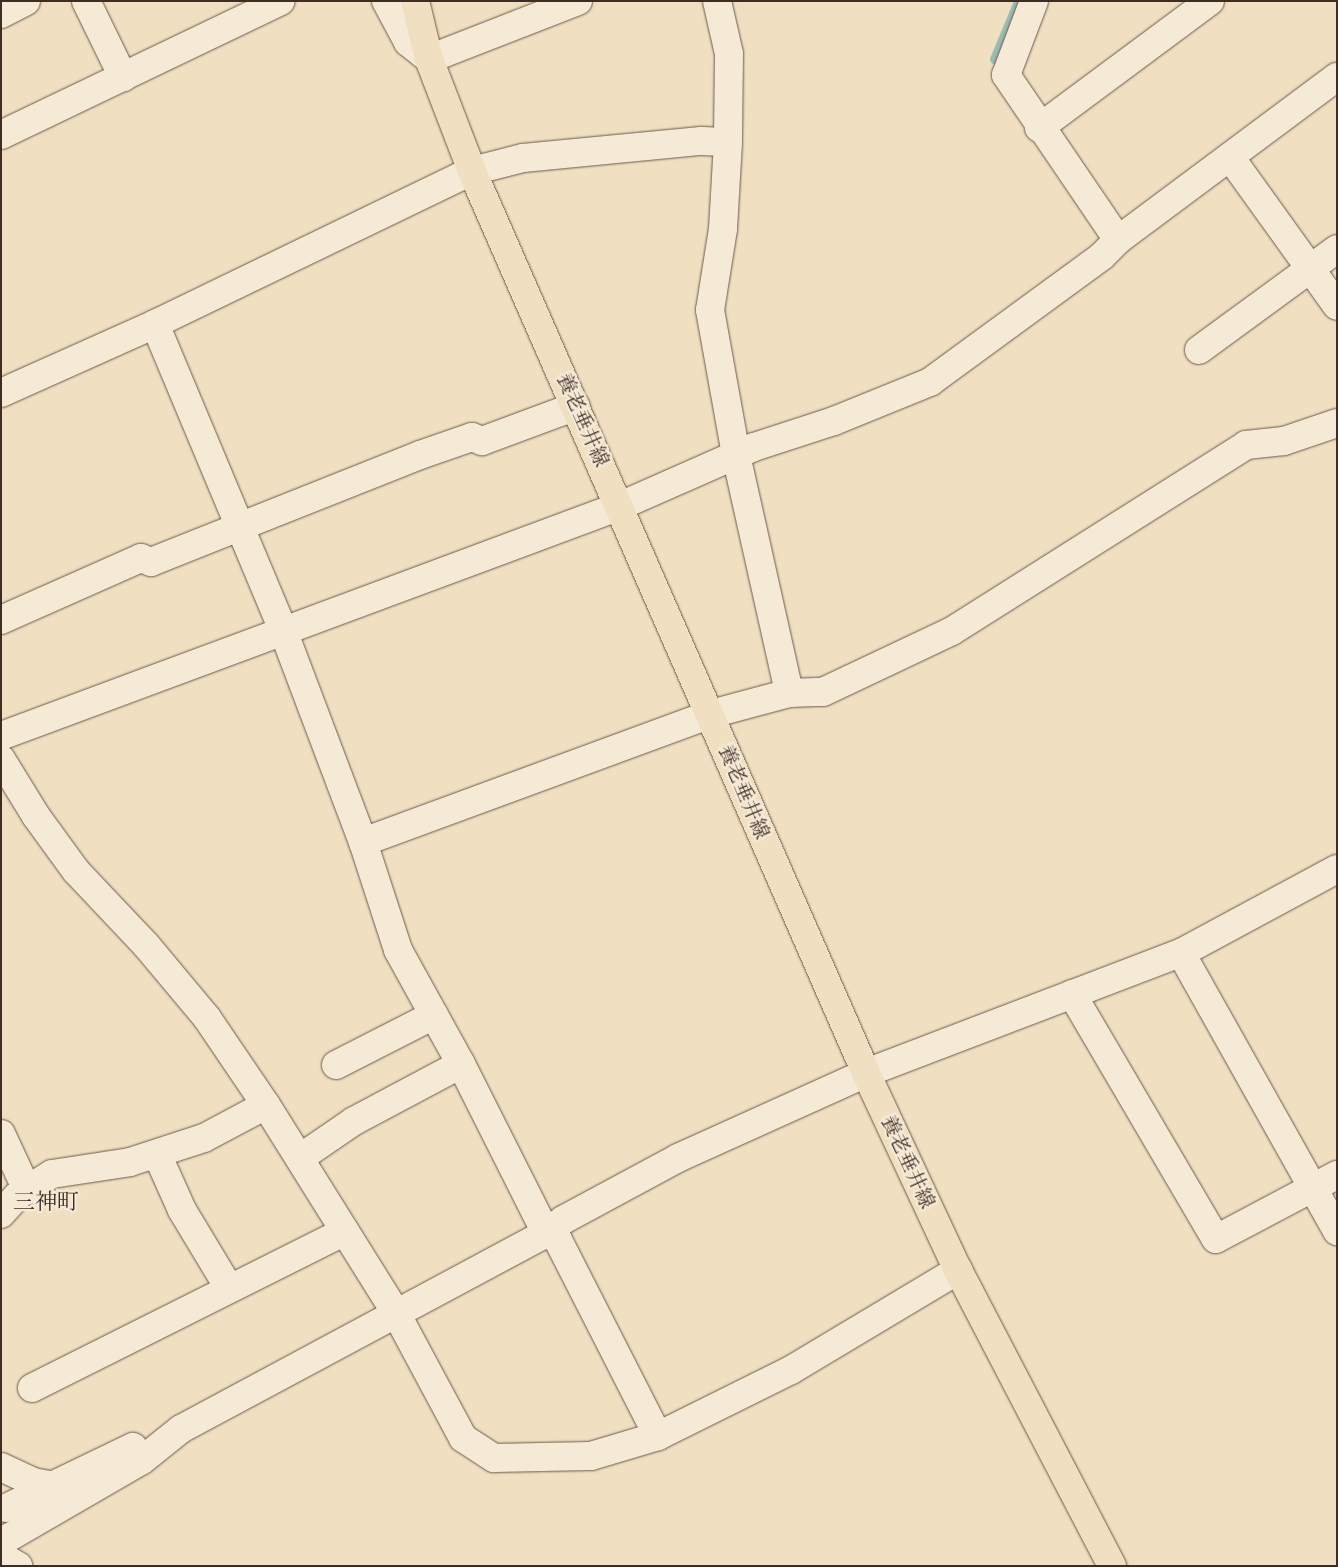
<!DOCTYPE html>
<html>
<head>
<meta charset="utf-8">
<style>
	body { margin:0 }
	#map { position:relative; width:1338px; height:1567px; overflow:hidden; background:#f0dfc0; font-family:Alegreya,"Noto Serif JP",serif }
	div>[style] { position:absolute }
	.stream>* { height:9px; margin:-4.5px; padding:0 4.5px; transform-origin:4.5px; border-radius:4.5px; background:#9abdb3 }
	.roads { filter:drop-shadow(0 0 1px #6c594c) drop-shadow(0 0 1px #6c594c) }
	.minor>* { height:28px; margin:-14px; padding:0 14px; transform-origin:14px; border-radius:14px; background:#f5ead6 }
	.major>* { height:28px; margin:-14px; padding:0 14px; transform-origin:14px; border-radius:14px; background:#f0dfc0 }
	span { translate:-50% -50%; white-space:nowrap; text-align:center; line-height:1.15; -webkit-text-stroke:4.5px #f5ead6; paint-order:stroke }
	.street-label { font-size:20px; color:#402c25 }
	.quarter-label { font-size:22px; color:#402c25 }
	.frame { position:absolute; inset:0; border:2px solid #402c25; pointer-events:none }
</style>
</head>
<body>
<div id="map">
	<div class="stream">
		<div style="left:994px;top:59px;width:63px;rotate:-67.5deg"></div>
	</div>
	<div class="roads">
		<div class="minor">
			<div style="left:86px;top:1px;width:85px;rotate:64deg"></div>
			<div style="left:386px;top:1px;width:47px;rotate:61.8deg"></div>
			<div style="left:408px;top:42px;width:27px;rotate:39deg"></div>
			<div style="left:429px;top:59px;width:160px;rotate:-21.3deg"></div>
			<div style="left:717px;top:1px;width:54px;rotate:77.2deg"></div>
			<div style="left:729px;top:54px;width:88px;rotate:90.7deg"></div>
			<div style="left:728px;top:142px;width:87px;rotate:93.3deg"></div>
			<div style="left:723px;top:229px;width:82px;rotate:99.1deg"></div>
			<div style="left:710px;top:310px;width:147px;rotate:79.8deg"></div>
			<div style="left:736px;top:455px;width:244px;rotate:77.4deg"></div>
			<div style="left:1034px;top:1px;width:79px;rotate:110.7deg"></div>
			<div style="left:1006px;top:75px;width:199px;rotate:55.8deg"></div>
			<div style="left:1px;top:14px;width:28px;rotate:-27deg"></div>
			<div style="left:1039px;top:128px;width:213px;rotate:-36.6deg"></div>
			<div style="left:1px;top:135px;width:310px;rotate:-25.6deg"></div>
			<div style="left:1230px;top:157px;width:183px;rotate:54.3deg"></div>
			<div style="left:155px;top:324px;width:335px;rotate:67.3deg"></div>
			<div style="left:284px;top:633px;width:223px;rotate:69.3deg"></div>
			<div style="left:363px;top:842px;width:114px;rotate:72deg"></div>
			<div style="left:398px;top:950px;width:130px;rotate:61.1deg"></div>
			<div style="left:461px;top:1064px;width:189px;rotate:63.3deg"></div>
			<div style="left:546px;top:1233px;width:14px;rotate:30deg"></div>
			<div style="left:558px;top:1240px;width:220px;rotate:63deg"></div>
			<div style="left:1199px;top:350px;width:171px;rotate:-36.2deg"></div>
			<div style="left:1px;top:393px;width:169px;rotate:-24.1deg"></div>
			<div style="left:155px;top:324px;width:352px;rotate:-25.8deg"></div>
			<div style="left:472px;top:171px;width:53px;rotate:-14.3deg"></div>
			<div style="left:523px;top:158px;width:179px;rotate:-5.5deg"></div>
			<div style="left:701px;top:141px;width:27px;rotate:2deg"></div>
			<div style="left:1px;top:620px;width:153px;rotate:-23.9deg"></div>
			<div style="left:141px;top:558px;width:11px;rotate:22deg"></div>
			<div style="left:151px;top:562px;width:289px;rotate:-21.7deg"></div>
			<div style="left:420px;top:455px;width:55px;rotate:-19.1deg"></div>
			<div style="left:472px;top:437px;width:11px;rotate:22deg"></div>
			<div style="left:482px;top:441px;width:100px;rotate:-20.4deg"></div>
			<div style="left:1px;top:736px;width:660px;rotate:-20.38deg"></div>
			<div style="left:620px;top:506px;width:146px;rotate:-23.8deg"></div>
			<div style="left:754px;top:447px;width:84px;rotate:-18deg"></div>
			<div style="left:834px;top:421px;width:104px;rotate:-22.1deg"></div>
			<div style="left:930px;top:382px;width:213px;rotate:-36.2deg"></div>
			<div style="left:1102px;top:256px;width:23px;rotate:-45deg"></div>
			<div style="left:1118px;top:240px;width:273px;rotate:-36.7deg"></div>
			<div style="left:1px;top:759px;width:67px;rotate:58.4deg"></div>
			<div style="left:36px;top:816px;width:68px;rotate:54deg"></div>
			<div style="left:76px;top:871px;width:102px;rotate:46.6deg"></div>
			<div style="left:146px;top:945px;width:95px;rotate:50.1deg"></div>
			<div style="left:207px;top:1018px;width:105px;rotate:55.9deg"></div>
			<div style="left:266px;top:1105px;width:245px;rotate:58deg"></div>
			<div style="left:396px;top:1313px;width:142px;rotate:61.8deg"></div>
			<div style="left:463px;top:1438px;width:37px;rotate:33deg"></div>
			<div style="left:494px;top:1458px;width:97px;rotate:-1.2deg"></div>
			<div style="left:591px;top:1456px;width:70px;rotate:-16.6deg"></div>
			<div style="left:658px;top:1436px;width:148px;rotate:-26.4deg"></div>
			<div style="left:791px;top:1370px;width:195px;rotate:-30.9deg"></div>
			<div style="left:363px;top:842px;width:371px;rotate:-20.2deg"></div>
			<div style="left:711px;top:714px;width:81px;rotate:-15.1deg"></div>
			<div style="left:789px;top:693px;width:34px;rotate:-2deg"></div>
			<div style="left:823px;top:692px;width:143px;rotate:-25.3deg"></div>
			<div style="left:952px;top:631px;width:348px;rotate:-32.3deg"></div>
			<div style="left:1246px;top:445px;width:38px;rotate:-6deg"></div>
			<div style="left:1284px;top:441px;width:56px;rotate:-18.8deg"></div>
			<div style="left:1181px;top:953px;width:319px;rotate:60.7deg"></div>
			<div style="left:1072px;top:994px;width:284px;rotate:59.6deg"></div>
			<div style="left:1216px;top:1239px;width:137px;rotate:-27.9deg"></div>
			<div style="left:336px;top:1065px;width:110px;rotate:-27deg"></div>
			<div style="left:1px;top:1134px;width:62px;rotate:65.1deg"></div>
			<div style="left:157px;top:1154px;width:61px;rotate:65.9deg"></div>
			<div style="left:182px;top:1210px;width:91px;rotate:58.9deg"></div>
			<div style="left:300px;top:1158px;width:65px;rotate:-34.4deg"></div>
			<div style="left:354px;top:1121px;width:121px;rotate:-28deg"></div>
			<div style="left:1px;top:1214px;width:24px;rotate:-48deg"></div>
			<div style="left:17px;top:1196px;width:41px;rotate:-32.2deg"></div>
			<div style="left:52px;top:1174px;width:79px;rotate:-8.7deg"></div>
			<div style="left:130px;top:1162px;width:78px;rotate:-18deg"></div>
			<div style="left:204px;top:1138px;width:70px;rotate:-28deg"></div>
			<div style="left:32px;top:1388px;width:350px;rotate:-26.6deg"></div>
			<div style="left:1px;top:1467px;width:35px;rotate:25deg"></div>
			<div style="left:33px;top:1482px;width:20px;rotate:11deg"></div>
			<div style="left:6px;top:1508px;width:141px;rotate:-25.7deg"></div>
			<div style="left:1px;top:1542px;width:162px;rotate:-30.1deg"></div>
			<div style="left:141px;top:1461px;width:51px;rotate:-38.7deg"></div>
			<div style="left:181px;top:1429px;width:414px;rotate:-28.2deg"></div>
			<div style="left:546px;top:1233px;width:21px;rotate:-37deg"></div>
			<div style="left:563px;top:1220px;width:131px;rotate:-28.3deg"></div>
			<div style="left:678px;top:1158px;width:206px;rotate:-24.3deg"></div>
			<div style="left:866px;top:1073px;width:337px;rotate:-20.9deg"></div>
			<div style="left:1181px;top:953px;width:177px;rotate:-28.3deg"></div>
			<div style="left:1px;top:1556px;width:20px;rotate:30deg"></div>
		</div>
		<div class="major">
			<div style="left:415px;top:1px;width:60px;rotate:76.4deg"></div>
			<div style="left:429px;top:59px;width:120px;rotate:69deg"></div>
			<div style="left:472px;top:171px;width:984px;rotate:66.4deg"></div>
			<div style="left:866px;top:1073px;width:217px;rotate:65deg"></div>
			<div style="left:958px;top:1270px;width:334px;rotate:62.5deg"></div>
		</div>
	</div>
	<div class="street-label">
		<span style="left:583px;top:420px;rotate:66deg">養老垂井線</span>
		<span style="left:744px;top:792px;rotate:67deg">養老垂井線</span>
		<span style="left:908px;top:1162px;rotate:65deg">養老垂井線</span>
	</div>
	<div class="quarter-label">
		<span style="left:46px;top:1203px">三神町</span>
	</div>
	<div class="frame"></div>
</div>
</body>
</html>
